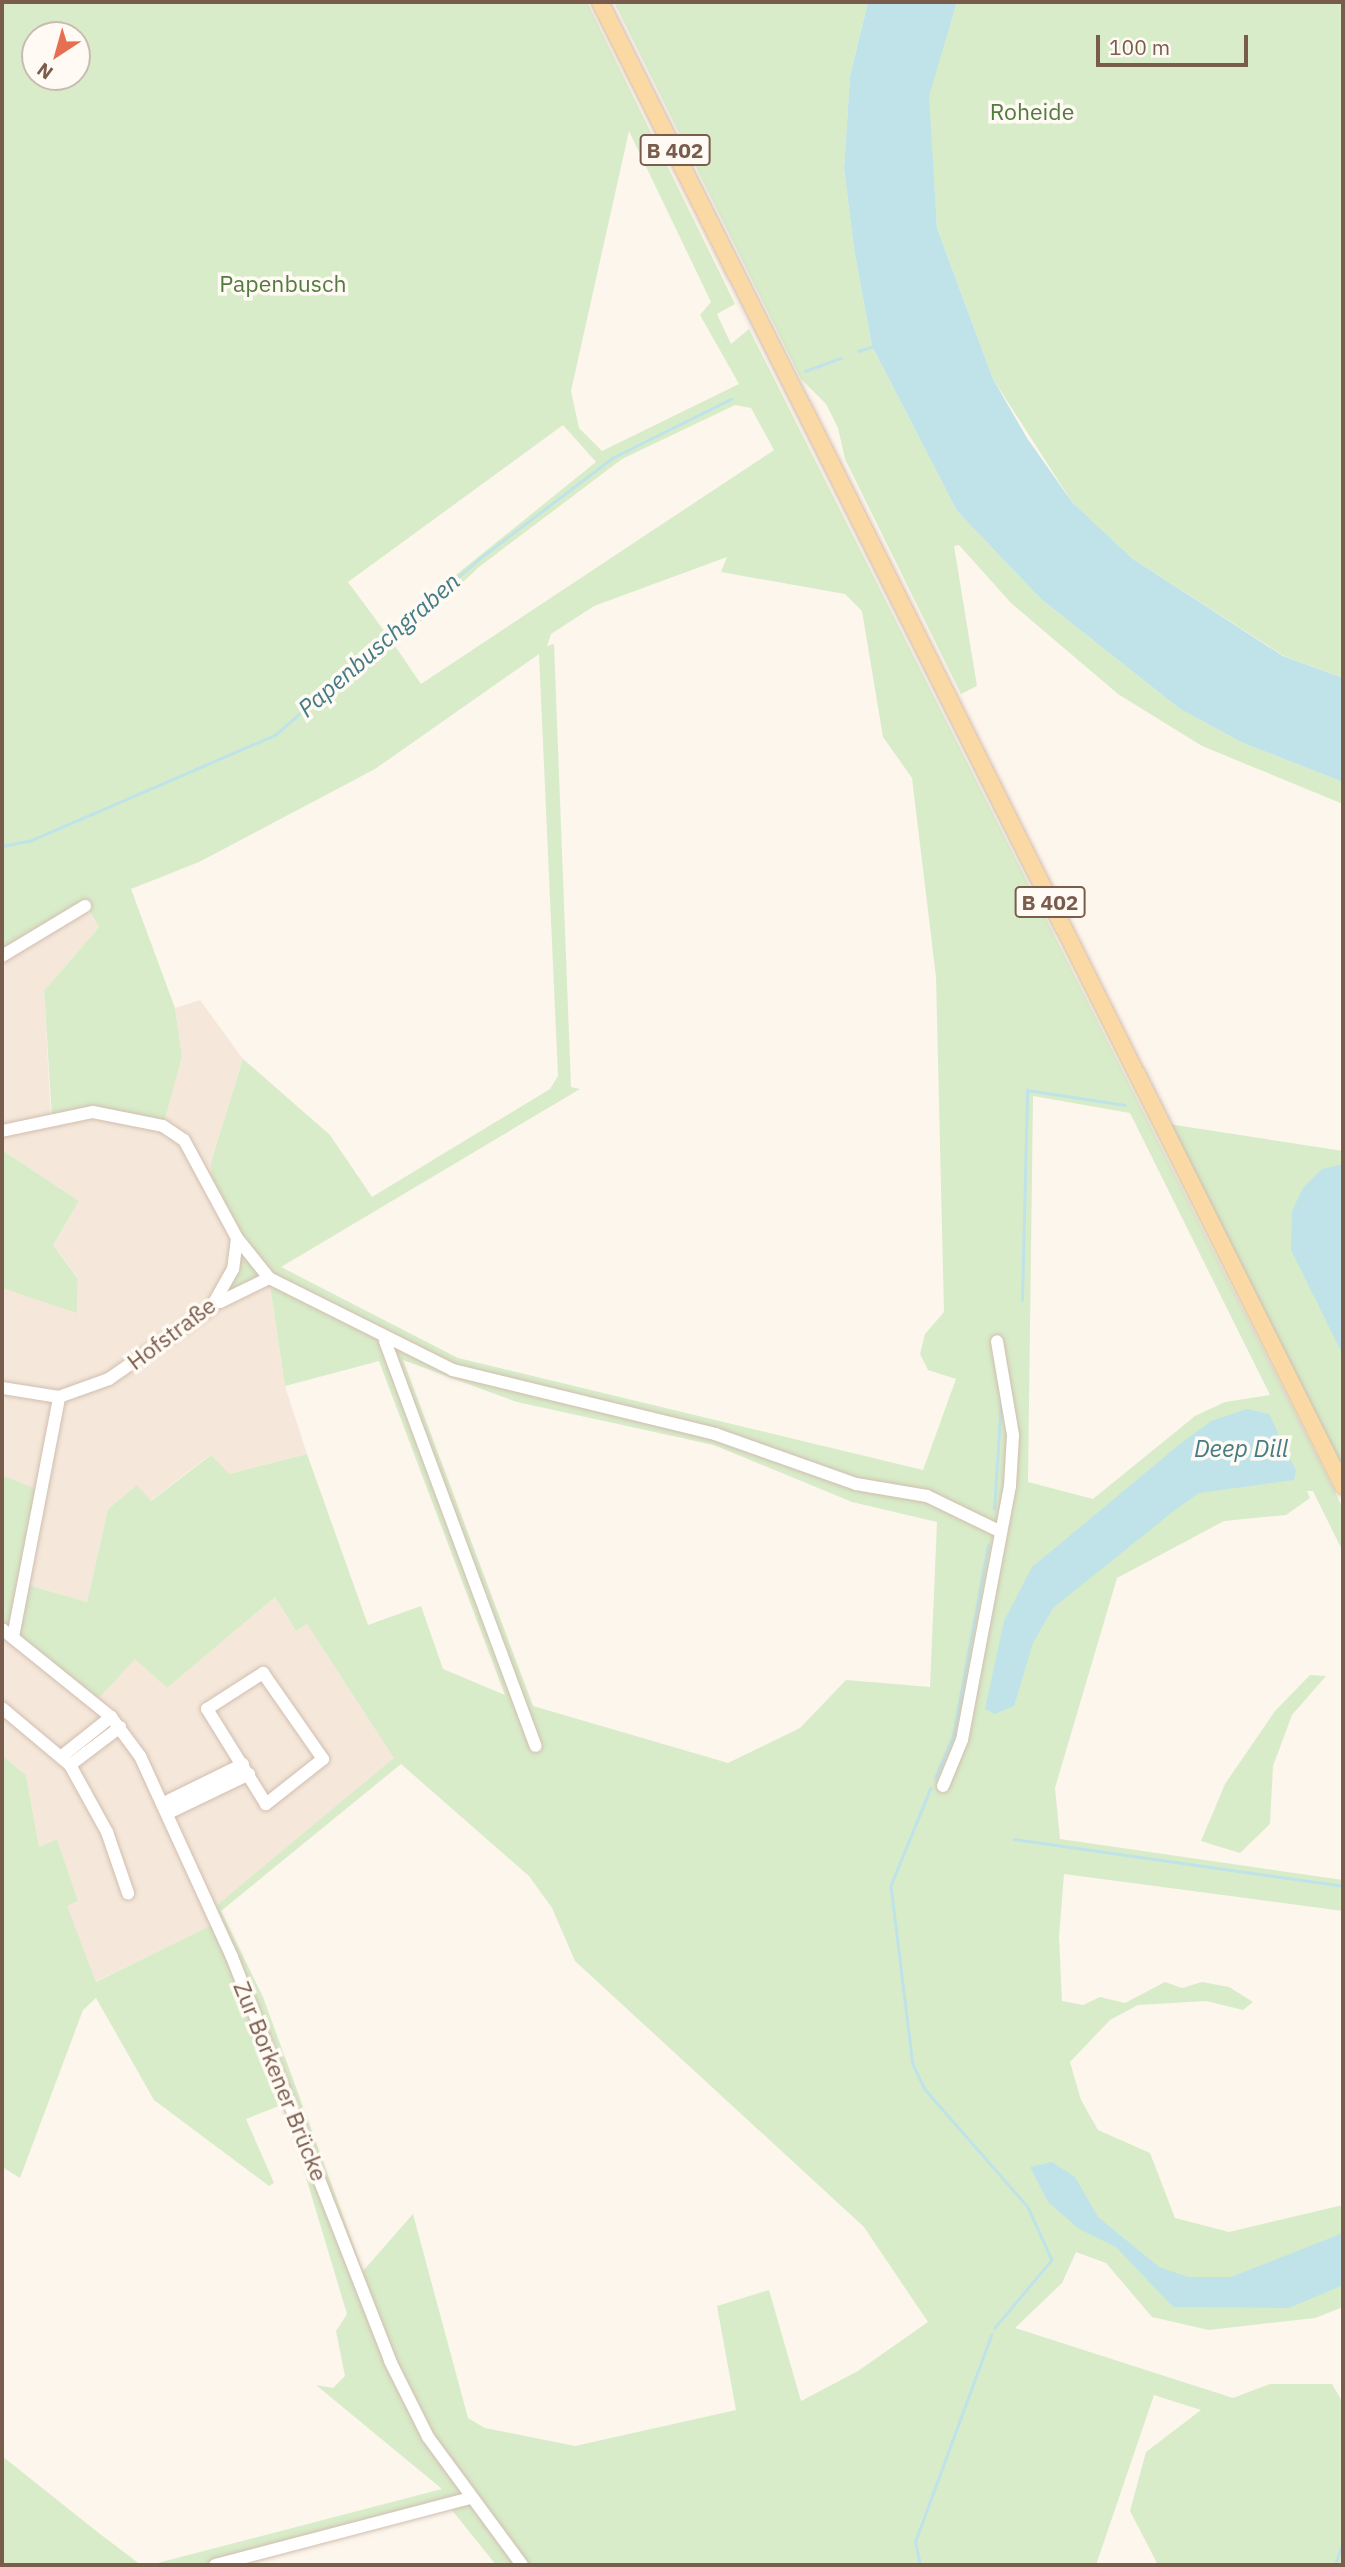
<!DOCTYPE html>
<html>
<head>
<meta charset="utf-8">
<style>
	body { margin:0 }
	#map { position:relative; width:1345px; height:2567px; overflow:hidden; background:#fdf6ec; font-family:"IBM Plex Sans",sans-serif }
	div>[style] { position:absolute }
	.residential>* { inset:0; background:#f5e8da }
	.green>* { inset:0; background:#d8ecc9 }
	.water>* { inset:0; background:#bfe3e8 }
	.stream>* { height:2.5px; margin:-1.25px; padding:0 1.25px; transform-origin:1.25px; border-radius:1.25px; background:#bfe3e8 }
	.roads { filter:drop-shadow(0 0 2px #d1beb0) drop-shadow(0 0 2px #d1beb0) }
	.minor>* { height:12px; margin:-6px; padding:0 6px; transform-origin:6px; border-radius:6px; background:#fff }
	.major>* { height:16px; margin:-8px; padding:0 8px; transform-origin:8px; border-radius:8px; background:#fbd9a5 }
	span { translate:-50% -50%; white-space:nowrap; text-align:center; line-height:1.15; -webkit-text-stroke:7px #fffaf3; paint-order:stroke }
	.shield-label span { padding:2px 5px; background:#fffaf3; border:2px solid; border-radius:5px; -webkit-text-stroke-width:0 }
	.shield-label { font-size:21px; color:#7a5c4d; font-weight:700 }
	.park-label { font-size:23px; color:#537a41 }
	.street-label { font-size:23px; color:#7a5c4d }
	.water-label { font-size:24px; color:#437c86; font-style:italic }
	.frame { position:absolute; inset:0; border:4px solid #7a5c4d; pointer-events:none }
	.north { position:absolute; left:21px; top:21px; width:70px; height:70px; box-sizing:border-box; background:#fffaf3; border:2px solid #cabbb1; border-radius:50%; rotate:216deg; font-size:19px; font-weight:700; line-height:28px; text-align:center; color:#7a5c4d }
	.north::after { content:''; display:block; margin:auto; width:24px; height:32px; background:#e76f51; clip-path:polygon(50% 0,100% 100%,50% 72%,0 100%) }
	.scale { position:absolute; left:1096px; top:35px; width:152px; height:32px; box-sizing:border-box; border:4px solid #7a5c4d; border-top:0; padding-left:9px; font-size:21px; line-height:24px; white-space:nowrap; color:#7a5c4d; -webkit-text-stroke:5px #fffaf3; paint-order:stroke }
</style>
</head>
<body>
<div id="map">
	<div class="residential">
		<div style="clip-path:polygon(85px 906px,99px 927px,44px 991px,51px 1118px,2px 1131px,2px 956px)"></div>
		<div style="clip-path:polygon(200px 1000px,243px 1059px,211px 1162px,269px 1278px,285px 1386px,307px 1454px,228px 1474px,210px 1455px,150px 1501px,137px 1485px,108px 1509px,87px 1602px,25px 1584px,41px 1492px,2px 1475px,2px 1288px,77px 1312px,78px 1278px,53px 1245px,79px 1201px,2px 1150px,2px 1132px,52px 1120px,182px 1056px,175px 1008px)"></div>
		<div style="clip-path:polygon(275px 1597px,296px 1631px,307px 1624px,395px 1758px,211px 1910px,217px 1923px,95px 1982px,66px 1906px,78px 1901px,57px 1839px,39px 1847px,26px 1775px,2px 1755px,2px 1629px,136px 1659px,167px 1688px)"></div>
	</div>
	<div class="green">
		<div style="clip-path:polygon(evenodd,2px 2px,587px 2px,735px 304px,717px 314px,731px 344px,749px 329px,1343px 1508px,1343px 1552px,1313px 1491px,1307px 1491px,1310px 1498px,1286px 1515px,1224px 1521px,1117px 1578px,1055px 1788px,1060px 1839px,1343px 1880px,1343px 1911px,1064px 1874px,1059px 1937px,1062px 2001px,1083px 2005px,1100px 1997px,1125px 2003px,1165px 1982px,1182px 1988px,1202px 1982px,1229px 1987px,1253px 2002px,1243px 2010px,1206px 2001px,1138px 2005px,1110px 2020px,1070px 2062px,1081px 2100px,1098px 2130px,1150px 2153px,1175px 2218px,1229px 2232px,1343px 2205px,1343px 2307px,1315px 2318px,1209px 2330px,1152px 2317px,1106px 2263px,1076px 2252px,1062px 2283px,1015px 2328px,1233px 2398px,1270px 2384px,1332px 2384px,1343px 2403px,1343px 2565px,1158px 2565px,1130px 2511px,1146px 2452px,1201px 2410px,1154px 2395px,1096px 2565px,496px 2565px,451px 2509px,236px 2565px,150px 2565px,442px 2489px,316px 2385px,333px 2388px,345px 2376px,336px 2331px,347px 2314px,284px 2104px,246px 2119px,274px 2183px,269px 2186px,154px 2100px,96px 1998px,83px 2010px,20px 2178px,2px 2167px,2px 1755px,26px 1775px,39px 1847px,57px 1839px,78px 1901px,67px 1906px,96px 1982px,216px 1923px,211px 1910px,394px 1758px,307px 1624px,296px 1631px,275px 1597px,167px 1688px,135px 1659px,95px 1702px,2px 1629px,2px 1475px,41px 1491px,25px 1584px,87px 1602px,108px 1509px,137px 1485px,151px 1501px,211px 1455px,229px 1474px,307px 1454px,368px 1625px,421px 1606px,443px 1669px,505px 1695px,379px 1361px,285px 1386px,269px 1278px,211px 1308px,225px 1291px,237px 1238px,212px 1183px,211px 1162px,243px 1059px,330px 1135px,372px 1197px,550px 1089px,558px 1076px,539px 654px,375px 769px,199px 862px,131px 889px,175px 1008px,182px 1056px,163px 1126px,126px 1116px,52px 1119px,44px 991px,99px 927px,86px 906px,2px 956px,2px 2px,35px 35px,77px 35px,77px 77px,35px 77px,35px 35px,2px 2px,629px 131px,711px 302px,700px 315px,739px 384px,602px 451px,579px 428px,571px 391px,629px 131px,2px 2px,735px 405px,751px 408px,774px 450px,421px 684px,395px 646px,479px 567px,622px 459px,735px 405px,2px 2px,563px 425px,596px 462px,385px 632px,348px 582px,563px 425px,2px 2px,727px 557px,721px 572px,845px 594px,862px 611px,883px 737px,912px 778px,936px 977px,944px 1312px,925px 1334px,920px 1354px,928px 1370px,956px 1379px,923px 1470px,458px 1358px,281px 1267px,580px 1089px,571px 1087px,554px 644px,547px 646px,551px 634px,594px 606px,727px 557px,2px 2px,1033px 1096px,1130px 1113px,1270px 1395px,1225px 1402px,1195px 1416px,1093px 1499px,1028px 1482px,1033px 1096px,2px 2px,403px 1360px,517px 1402px,714px 1445px,852px 1502px,937px 1522px,930px 1687px,846px 1680px,800px 1728px,728px 1763px,533px 1706px,403px 1360px,2px 2px,401px 1764px,529px 1876px,552px 1908px,575px 1961px,864px 2227px,928px 2322px,858px 2371px,801px 2401px,769px 2290px,717px 2306px,736px 2410px,575px 2446px,485px 2428px,468px 2418px,413px 2214px,363px 2271px,263px 1997px,221px 1911px,401px 1764px)"></div>
		<div style="clip-path:polygon(614px 2px,868px 2px,850px 76px,844px 168px,854px 249px,872px 346px,957px 511px,1041px 599px,1180px 709px,1243px 743px,1343px 782px,1343px 804px,1202px 746px,1118px 694px,1011px 603px,959px 545px,954px 546px,977px 686px,961px 694px,845px 459px,838px 428px,826px 404px,801px 379px)"></div>
		<div style="clip-path:polygon(957px 2px,1343px 2px,1343px 678px,1284px 656px,1133px 559px,1072px 502px,993px 379px,937px 228px,928px 96px)"></div>
		<div style="clip-path:polygon(1162px 1123px,1343px 1151px,1343px 1486px)"></div>
		<div style="clip-path:polygon(2px 1150px,79px 1201px,53px 1245px,78px 1279px,77px 1313px,2px 1288px)"></div>
		<div style="clip-path:polygon(1310px 1675px,1326px 1676px,1292px 1715px,1273px 1766px,1270px 1824px,1240px 1853px,1201px 1841px,1225px 1784px,1275px 1711px)"></div>
		<div style="clip-path:polygon(2px 2456px,100px 2534px,141px 2565px,2px 2565px)"></div>
	</div>
	<div class="water">
		<div style="clip-path:polygon(868px 2px,957px 2px,929px 96px,937px 228px,993px 379px,1027px 438px,1072px 502px,1133px 559px,1283px 656px,1343px 678px,1343px 782px,1243px 743px,1180px 709px,1041px 599px,957px 511px,872px 346px,854px 249px,844px 168px,850px 76px)"></div>
		<div style="clip-path:polygon(1343px 1164px,1343px 1355px,1291px 1250px,1292px 1211px,1303px 1188px,1322px 1169px)"></div>
		<div style="clip-path:polygon(1247px 1409px,1269px 1414px,1296px 1471px,1294px 1480px,1199px 1493px,1175px 1510px,1053px 1608px,1033px 1643px,1014px 1706px,995px 1714px,985px 1709px,1004px 1621px,1032px 1567px,1180px 1444px,1211px 1421px)"></div>
		<div style="clip-path:polygon(1052px 2162px,1075px 2177px,1098px 2217px,1159px 2267px,1188px 2277px,1231px 2277px,1343px 2233px,1343px 2285px,1289px 2308px,1173px 2307px,1116px 2247px,1079px 2229px,1048px 2202px,1030px 2167px)"></div>
	</div>
	<div class="stream">
		<div style="left:858px;top:351px;width:17px;rotate:-17deg"></div>
		<div style="left:805px;top:371px;width:38px;rotate:-20deg"></div>
		<div style="left:2px;top:846px;width:31px;rotate:-11deg"></div>
		<div style="left:32px;top:840px;width:265px;rotate:-23.4deg"></div>
		<div style="left:275px;top:735px;width:271px;rotate:-40.8deg"></div>
		<div style="left:480px;top:558px;width:166px;rotate:-37.1deg"></div>
		<div style="left:612px;top:458px;width:133px;rotate:-26.4deg"></div>
		<div style="left:1022px;top:1300px;width:210px;rotate:-88.6deg"></div>
		<div style="left:1027px;top:1090px;width:99px;rotate:8.7deg"></div>
		<div style="left:994px;top:1509px;width:108px;rotate:-86.3deg"></div>
		<div style="left:935px;top:1778px;width:46px;rotate:-66.8deg"></div>
		<div style="left:953px;top:1736px;width:194px;rotate:-79.6deg"></div>
		<div style="left:931px;top:1788px;width:106px;rotate:112.2deg"></div>
		<div style="left:891px;top:1886px;width:179px;rotate:83deg"></div>
		<div style="left:913px;top:2064px;width:26px;rotate:65deg"></div>
		<div style="left:924px;top:2088px;width:158px;rotate:48.8deg"></div>
		<div style="left:1028px;top:2207px;width:58px;rotate:65.6deg"></div>
		<div style="left:1052px;top:2260px;width:89px;rotate:130deg"></div>
		<div style="left:1014px;top:1839px;width:332px;rotate:8.1deg"></div>
		<div style="left:920px;top:2565px;width:24px;rotate:-102deg"></div>
		<div style="left:915px;top:2542px;width:221px;rotate:-69.8deg"></div>
		<div style="left:1335px;top:2565px;width:24px;rotate:-71deg"></div>
	</div>
	<div class="roads">
		<div class="minor">
			<div style="left:2px;top:956px;width:97px;rotate:-31.1deg"></div>
			<div style="left:2px;top:1131px;width:93px;rotate:-11.8deg"></div>
			<div style="left:93px;top:1112px;width:71px;rotate:11.3deg"></div>
			<div style="left:163px;top:1126px;width:25px;rotate:34deg"></div>
			<div style="left:184px;top:1140px;width:111px;rotate:61.6deg"></div>
			<div style="left:237px;top:1238px;width:31px;rotate:97deg"></div>
			<div style="left:233px;top:1269px;width:45px;rotate:119.4deg"></div>
			<div style="left:211px;top:1308px;width:124px;rotate:145.2deg"></div>
			<div style="left:109px;top:1379px;width:53px;rotate:160.2deg"></div>
			<div style="left:59px;top:1397px;width:58px;rotate:-171deg"></div>
			<div style="left:237px;top:1238px;width:51px;rotate:51.3deg"></div>
			<div style="left:269px;top:1278px;width:206px;rotate:26.6deg"></div>
			<div style="left:453px;top:1370px;width:270px;rotate:13.7deg"></div>
			<div style="left:715px;top:1434px;width:150px;rotate:19.5deg"></div>
			<div style="left:856px;top:1484px;width:72px;rotate:9.6deg"></div>
			<div style="left:927px;top:1496px;width:82px;rotate:25.9deg"></div>
			<div style="left:220px;top:1302px;width:55px;rotate:-26.1deg"></div>
			<div style="left:385px;top:1341px;width:432px;rotate:69.6deg"></div>
			<div style="left:2px;top:1629px;width:140px;rotate:38.9deg"></div>
			<div style="left:111px;top:1717px;width:49px;rotate:53.4deg"></div>
			<div style="left:140px;top:1756px;width:221px;rotate:65.4deg"></div>
			<div style="left:232px;top:1957px;width:434px;rotate:68.6deg"></div>
			<div style="left:390px;top:2361px;width:85px;rotate:63.4deg"></div>
			<div style="left:428px;top:2437px;width:159px;rotate:53.7deg"></div>
			<div style="left:13px;top:1637px;width:244px;rotate:-79.1deg"></div>
			<div style="left:263px;top:1673px;width:105px;rotate:55.1deg"></div>
			<div style="left:323px;top:1759px;width:73px;rotate:141.7deg"></div>
			<div style="left:266px;top:1804px;width:112px;rotate:-121.8deg"></div>
			<div style="left:207px;top:1709px;width:67px;rotate:-32.7deg"></div>
			<div style="left:2px;top:1708px;width:89px;rotate:40deg"></div>
			<div style="left:70px;top:1765px;width:77px;rotate:61.1deg"></div>
			<div style="left:107px;top:1832px;width:65px;rotate:71deg"></div>
			<div style="left:62px;top:1756px;width:63px;rotate:-38.5deg"></div>
			<div style="left:70px;top:1765px;width:63px;rotate:-37.2deg"></div>
			<div style="left:943px;top:1786px;width:50px;rotate:-67.6deg"></div>
			<div style="left:962px;top:1740px;width:258px;rotate:-79.3deg"></div>
			<div style="left:1010px;top:1486px;width:51px;rotate:-86.6deg"></div>
			<div style="left:1013px;top:1435px;width:95px;rotate:-99.7deg"></div>
			<div style="left:164px;top:1803px;width:88px;rotate:-26.3deg"></div>
			<div style="left:168px;top:1813px;width:90px;rotate:-25.7deg"></div>
			<div style="left:215px;top:2565px;width:265px;rotate:-14.7deg"></div>
		</div>
		<div class="major">
			<div style="left:600px;top:2px;width:1660px;rotate:63.4deg"></div>
		</div>
	</div>
	<div class="shield-label">
		<span style="left:675px;top:150px">B 402</span>
		<span style="left:1050px;top:902px">B 402</span>
	</div>
	<div class="park-label">
		<span style="left:1032px;top:111px">Roheide</span>
		<span style="left:283px;top:283px">Papenbusch</span>
	</div>
	<div class="street-label">
		<span style="left:171px;top:1333px;rotate:-37deg">Hofstraße</span>
		<span style="left:281px;top:2081px;rotate:68deg">Zur Borkener Brücke</span>
	</div>
	<div class="water-label">
		<span style="left:379px;top:645px;rotate:-41deg">Papenbuschgraben</span>
		<span style="left:1241px;top:1449px">Deep Dill</span>
	</div>
	<div class="frame"></div>
	<div class="north">N</div>
	<div class="scale">100 m</div>
</div>
</body>
</html>
